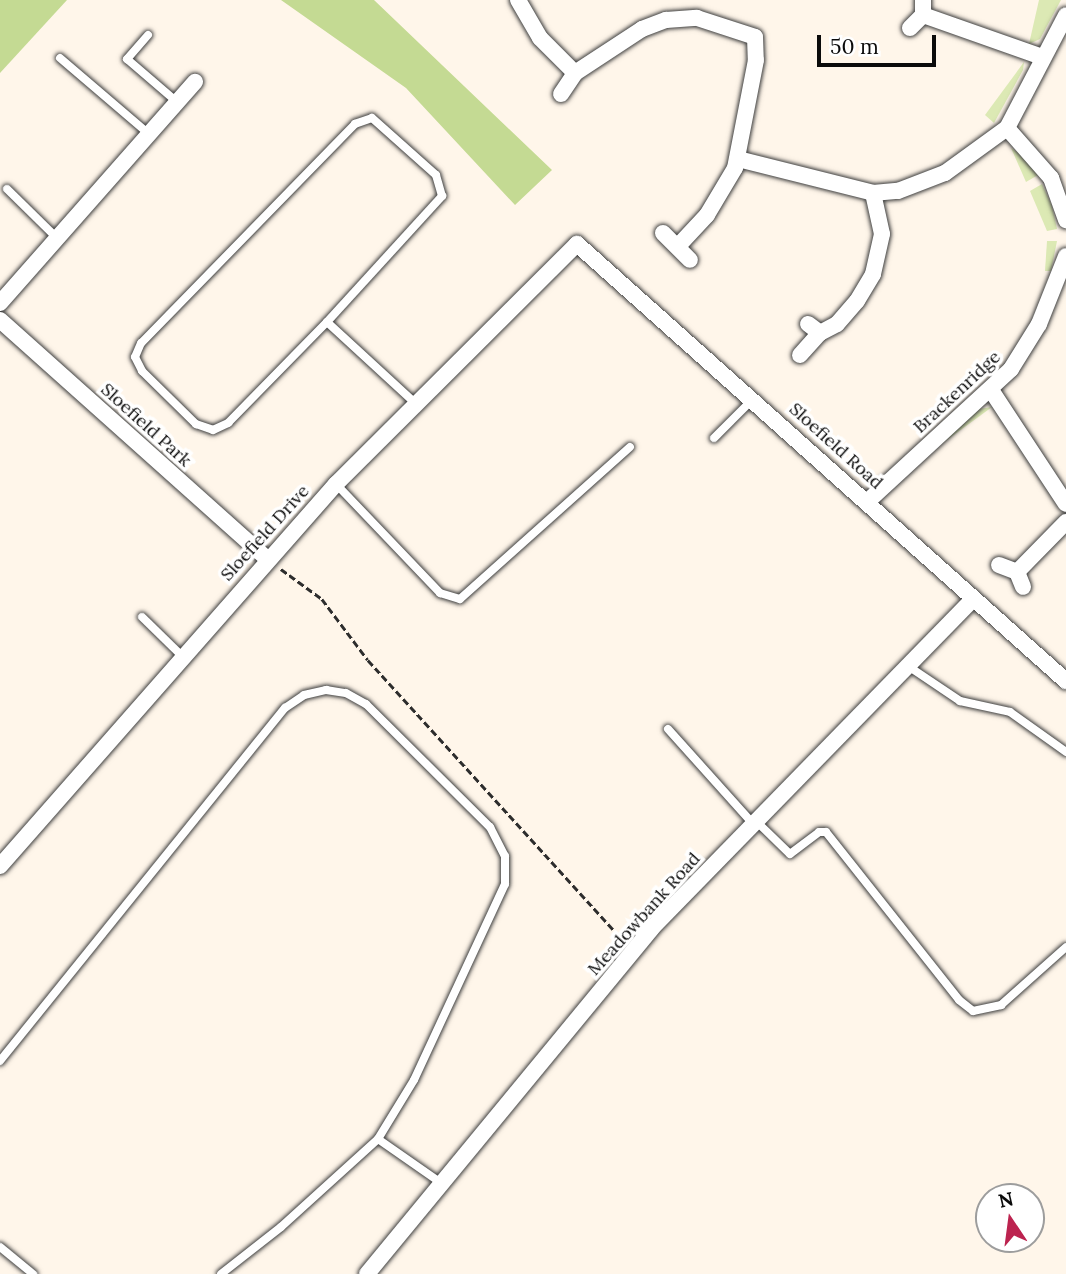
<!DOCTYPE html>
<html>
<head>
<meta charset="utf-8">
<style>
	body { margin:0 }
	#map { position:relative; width:1066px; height:1274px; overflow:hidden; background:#fff6ea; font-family:Lora,serif }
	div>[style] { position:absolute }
	.green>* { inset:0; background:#dce9b4 }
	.forest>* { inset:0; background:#c4da93 }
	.path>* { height:2.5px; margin-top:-1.25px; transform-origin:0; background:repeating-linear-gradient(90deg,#2d2d2d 0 7px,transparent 0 10.5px) }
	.roads { filter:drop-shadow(0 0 2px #3e3e3e) drop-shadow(0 0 2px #3e3e3e) }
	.lane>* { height:8px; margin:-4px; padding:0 4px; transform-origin:4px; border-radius:4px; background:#fff }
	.street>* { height:16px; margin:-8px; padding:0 8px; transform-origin:8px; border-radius:8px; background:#fff }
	span { translate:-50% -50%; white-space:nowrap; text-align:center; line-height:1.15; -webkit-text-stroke:7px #fff; paint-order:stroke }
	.street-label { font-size:18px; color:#0b0b0b }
	.north { position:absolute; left:975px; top:1183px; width:70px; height:70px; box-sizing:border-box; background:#fff; border:2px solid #9d9d9d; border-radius:50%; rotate:347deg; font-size:19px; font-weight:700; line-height:28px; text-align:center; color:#0b0b0b }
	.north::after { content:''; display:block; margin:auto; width:24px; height:32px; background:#bc234f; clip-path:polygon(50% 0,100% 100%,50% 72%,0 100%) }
	.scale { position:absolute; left:817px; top:35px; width:119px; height:32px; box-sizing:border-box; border:4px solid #0b0b0b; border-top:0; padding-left:9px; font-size:21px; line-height:24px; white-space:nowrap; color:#0b0b0b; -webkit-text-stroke:5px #fff; paint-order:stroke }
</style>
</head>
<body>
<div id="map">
	<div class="green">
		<div style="clip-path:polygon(1039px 0,1061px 0,1040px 39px,1029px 44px)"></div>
		<div style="clip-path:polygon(1024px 62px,1023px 70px,994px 123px,985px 115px)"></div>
		<div style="clip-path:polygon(1011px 148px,1019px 153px,1038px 175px,1026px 182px)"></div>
		<div style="clip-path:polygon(1042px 184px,1052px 206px,1057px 229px,1047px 231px,1030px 191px)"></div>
		<div style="clip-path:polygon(1047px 241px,1057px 241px,1051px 271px,1045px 271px)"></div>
		<div style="clip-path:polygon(992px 407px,932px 451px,979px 409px)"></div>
	</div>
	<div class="forest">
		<div style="clip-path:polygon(0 0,67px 0,0 73px)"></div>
		<div style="clip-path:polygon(281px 0,374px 0,552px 170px,515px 205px,406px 88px)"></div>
	</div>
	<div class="path">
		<div style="left:281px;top:569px;width:51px;rotate:36.2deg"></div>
		<div style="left:322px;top:599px;width:76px;rotate:53deg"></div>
		<div style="left:368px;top:660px;width:377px;rotate:47.7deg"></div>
	</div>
	<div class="roads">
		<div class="lane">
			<div style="left:148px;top:35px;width:32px;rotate:131deg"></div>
			<div style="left:127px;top:59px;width:66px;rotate:40.7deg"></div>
			<div style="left:60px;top:58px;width:117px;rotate:40.5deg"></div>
			<div style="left:7px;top:189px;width:70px;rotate:44.4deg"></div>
			<div style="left:327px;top:322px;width:171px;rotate:-47.6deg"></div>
			<div style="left:442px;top:196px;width:22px;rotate:-106deg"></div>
			<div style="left:436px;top:175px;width:86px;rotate:-138.3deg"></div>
			<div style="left:372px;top:118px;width:18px;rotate:161deg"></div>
			<div style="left:355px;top:124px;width:306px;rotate:134.3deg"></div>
			<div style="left:141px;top:343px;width:15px;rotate:113deg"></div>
			<div style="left:135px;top:357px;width:16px;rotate:63deg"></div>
			<div style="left:142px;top:371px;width:76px;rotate:44.5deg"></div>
			<div style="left:196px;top:424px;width:18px;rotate:19deg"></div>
			<div style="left:213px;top:430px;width:17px;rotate:-25deg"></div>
			<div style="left:228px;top:423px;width:141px;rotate:-45.6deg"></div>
			<div style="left:327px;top:322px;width:120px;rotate:42.6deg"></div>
			<div style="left:714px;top:438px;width:55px;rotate:-45deg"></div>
			<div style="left:336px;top:484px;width:151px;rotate:46.3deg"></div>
			<div style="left:440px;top:593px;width:21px;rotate:17deg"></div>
			<div style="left:460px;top:599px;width:228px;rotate:-41.8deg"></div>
			<div style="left:142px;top:617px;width:56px;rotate:44.3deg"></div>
			<div style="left:908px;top:666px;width:63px;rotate:33.9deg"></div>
			<div style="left:960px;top:701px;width:51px;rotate:12.4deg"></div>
			<div style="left:1010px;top:712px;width:69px;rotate:35.5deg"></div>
			<div style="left:668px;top:729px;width:129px;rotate:48.1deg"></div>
			<div style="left:757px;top:822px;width:46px;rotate:44.1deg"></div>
			<div style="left:790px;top:854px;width:36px;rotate:-37deg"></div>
			<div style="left:819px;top:832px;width:7px"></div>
			<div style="left:826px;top:832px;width:214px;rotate:51.6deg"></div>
			<div style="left:959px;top:1000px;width:18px;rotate:38deg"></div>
			<div style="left:973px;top:1011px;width:29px;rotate:-12deg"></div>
			<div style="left:1001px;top:1005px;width:87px;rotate:-41.7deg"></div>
			<div style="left:0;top:1061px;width:454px;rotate:-51.1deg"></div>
			<div style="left:285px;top:708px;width:23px;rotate:-34deg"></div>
			<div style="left:304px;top:695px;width:23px;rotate:-13deg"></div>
			<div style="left:326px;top:690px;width:20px;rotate:9deg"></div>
			<div style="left:346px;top:693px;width:23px;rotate:29deg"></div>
			<div style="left:366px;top:704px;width:175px;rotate:44.8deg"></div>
			<div style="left:490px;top:827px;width:33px;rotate:63deg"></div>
			<div style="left:505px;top:856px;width:28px;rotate:90deg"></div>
			<div style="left:505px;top:884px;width:216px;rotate:114.9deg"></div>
			<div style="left:414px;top:1080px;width:69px;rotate:121.4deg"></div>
			<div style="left:378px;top:1139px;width:131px;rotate:137.8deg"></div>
			<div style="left:281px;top:1227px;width:76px;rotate:141.9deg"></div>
			<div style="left:378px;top:1139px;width:77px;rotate:34.9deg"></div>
			<div style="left:0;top:1247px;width:43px;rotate:39.3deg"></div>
		</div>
		<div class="street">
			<div style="left:518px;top:0;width:44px;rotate:59.9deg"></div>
			<div style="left:540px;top:38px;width:49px;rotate:45deg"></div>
			<div style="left:575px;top:73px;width:80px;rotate:-33.3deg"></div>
			<div style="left:642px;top:29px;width:26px;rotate:-21deg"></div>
			<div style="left:666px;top:20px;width:31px;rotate:-4deg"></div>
			<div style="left:697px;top:18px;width:61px;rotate:18.1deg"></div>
			<div style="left:755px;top:37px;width:23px;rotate:88deg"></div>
			<div style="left:756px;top:60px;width:110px;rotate:101deg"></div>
			<div style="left:735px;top:168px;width:55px;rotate:120.8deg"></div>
			<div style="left:707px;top:215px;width:41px;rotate:133deg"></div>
			<div style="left:923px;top:15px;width:126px;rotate:19.4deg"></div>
			<div style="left:910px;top:28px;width:18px;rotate:-45deg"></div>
			<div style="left:923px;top:15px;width:15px;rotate:-90deg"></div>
			<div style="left:561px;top:94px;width:25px;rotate:-56deg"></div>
			<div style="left:1007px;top:128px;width:67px;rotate:48.7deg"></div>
			<div style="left:1051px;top:178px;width:45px;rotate:70.3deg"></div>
			<div style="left:738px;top:159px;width:139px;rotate:14.1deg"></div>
			<div style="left:873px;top:193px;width:25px;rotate:-5deg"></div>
			<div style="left:898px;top:191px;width:50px;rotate:-21deg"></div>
			<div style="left:945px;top:173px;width:77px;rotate:-36deg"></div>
			<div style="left:1007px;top:128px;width:127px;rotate:-62.4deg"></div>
			<div style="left:663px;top:233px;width:38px;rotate:45deg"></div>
			<div style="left:0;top:303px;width:295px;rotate:-48.6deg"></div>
			<div style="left:0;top:320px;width:358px;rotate:41.8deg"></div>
			<div style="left:820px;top:333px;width:19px;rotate:-28deg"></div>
			<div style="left:837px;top:324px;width:30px;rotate:-49deg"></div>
			<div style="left:857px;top:301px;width:31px;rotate:-59deg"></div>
			<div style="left:873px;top:274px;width:41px;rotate:-77.3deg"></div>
			<div style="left:882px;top:234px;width:42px;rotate:-102.4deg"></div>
			<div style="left:800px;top:355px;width:30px;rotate:-48deg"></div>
			<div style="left:820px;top:333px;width:15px;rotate:-143deg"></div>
			<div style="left:991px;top:390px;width:136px;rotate:56.7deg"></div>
			<div style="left:868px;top:501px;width:195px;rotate:-42.7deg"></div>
			<div style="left:1011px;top:369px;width:53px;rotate:-58.1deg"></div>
			<div style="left:1039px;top:324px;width:73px;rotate:-68.3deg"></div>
			<div style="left:999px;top:565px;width:19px;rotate:21deg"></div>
			<div style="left:1017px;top:572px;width:16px;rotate:68deg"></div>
			<div style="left:1017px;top:572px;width:70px;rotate:-45.6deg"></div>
			<div style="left:0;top:866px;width:509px;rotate:-48.67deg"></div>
			<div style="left:336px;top:484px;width:340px;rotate:-44.9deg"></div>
			<div style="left:577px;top:244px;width:656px;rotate:41.79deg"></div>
			<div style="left:367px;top:1274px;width:447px;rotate:-50.5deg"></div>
			<div style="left:651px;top:929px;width:460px;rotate:-45.7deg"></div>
		</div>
	</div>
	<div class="street-label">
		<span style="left:957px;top:392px;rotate:-43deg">Brackenridge</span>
		<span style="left:146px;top:425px;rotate:42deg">Sloefield Park</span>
		<span style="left:836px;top:446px;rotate:42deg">Sloefield Road</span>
		<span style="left:265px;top:533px;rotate:-48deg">Sloefield Drive</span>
		<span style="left:644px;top:914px;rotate:-48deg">Meadowbank Road</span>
	</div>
	<div class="north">N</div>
	<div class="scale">50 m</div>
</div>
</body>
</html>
